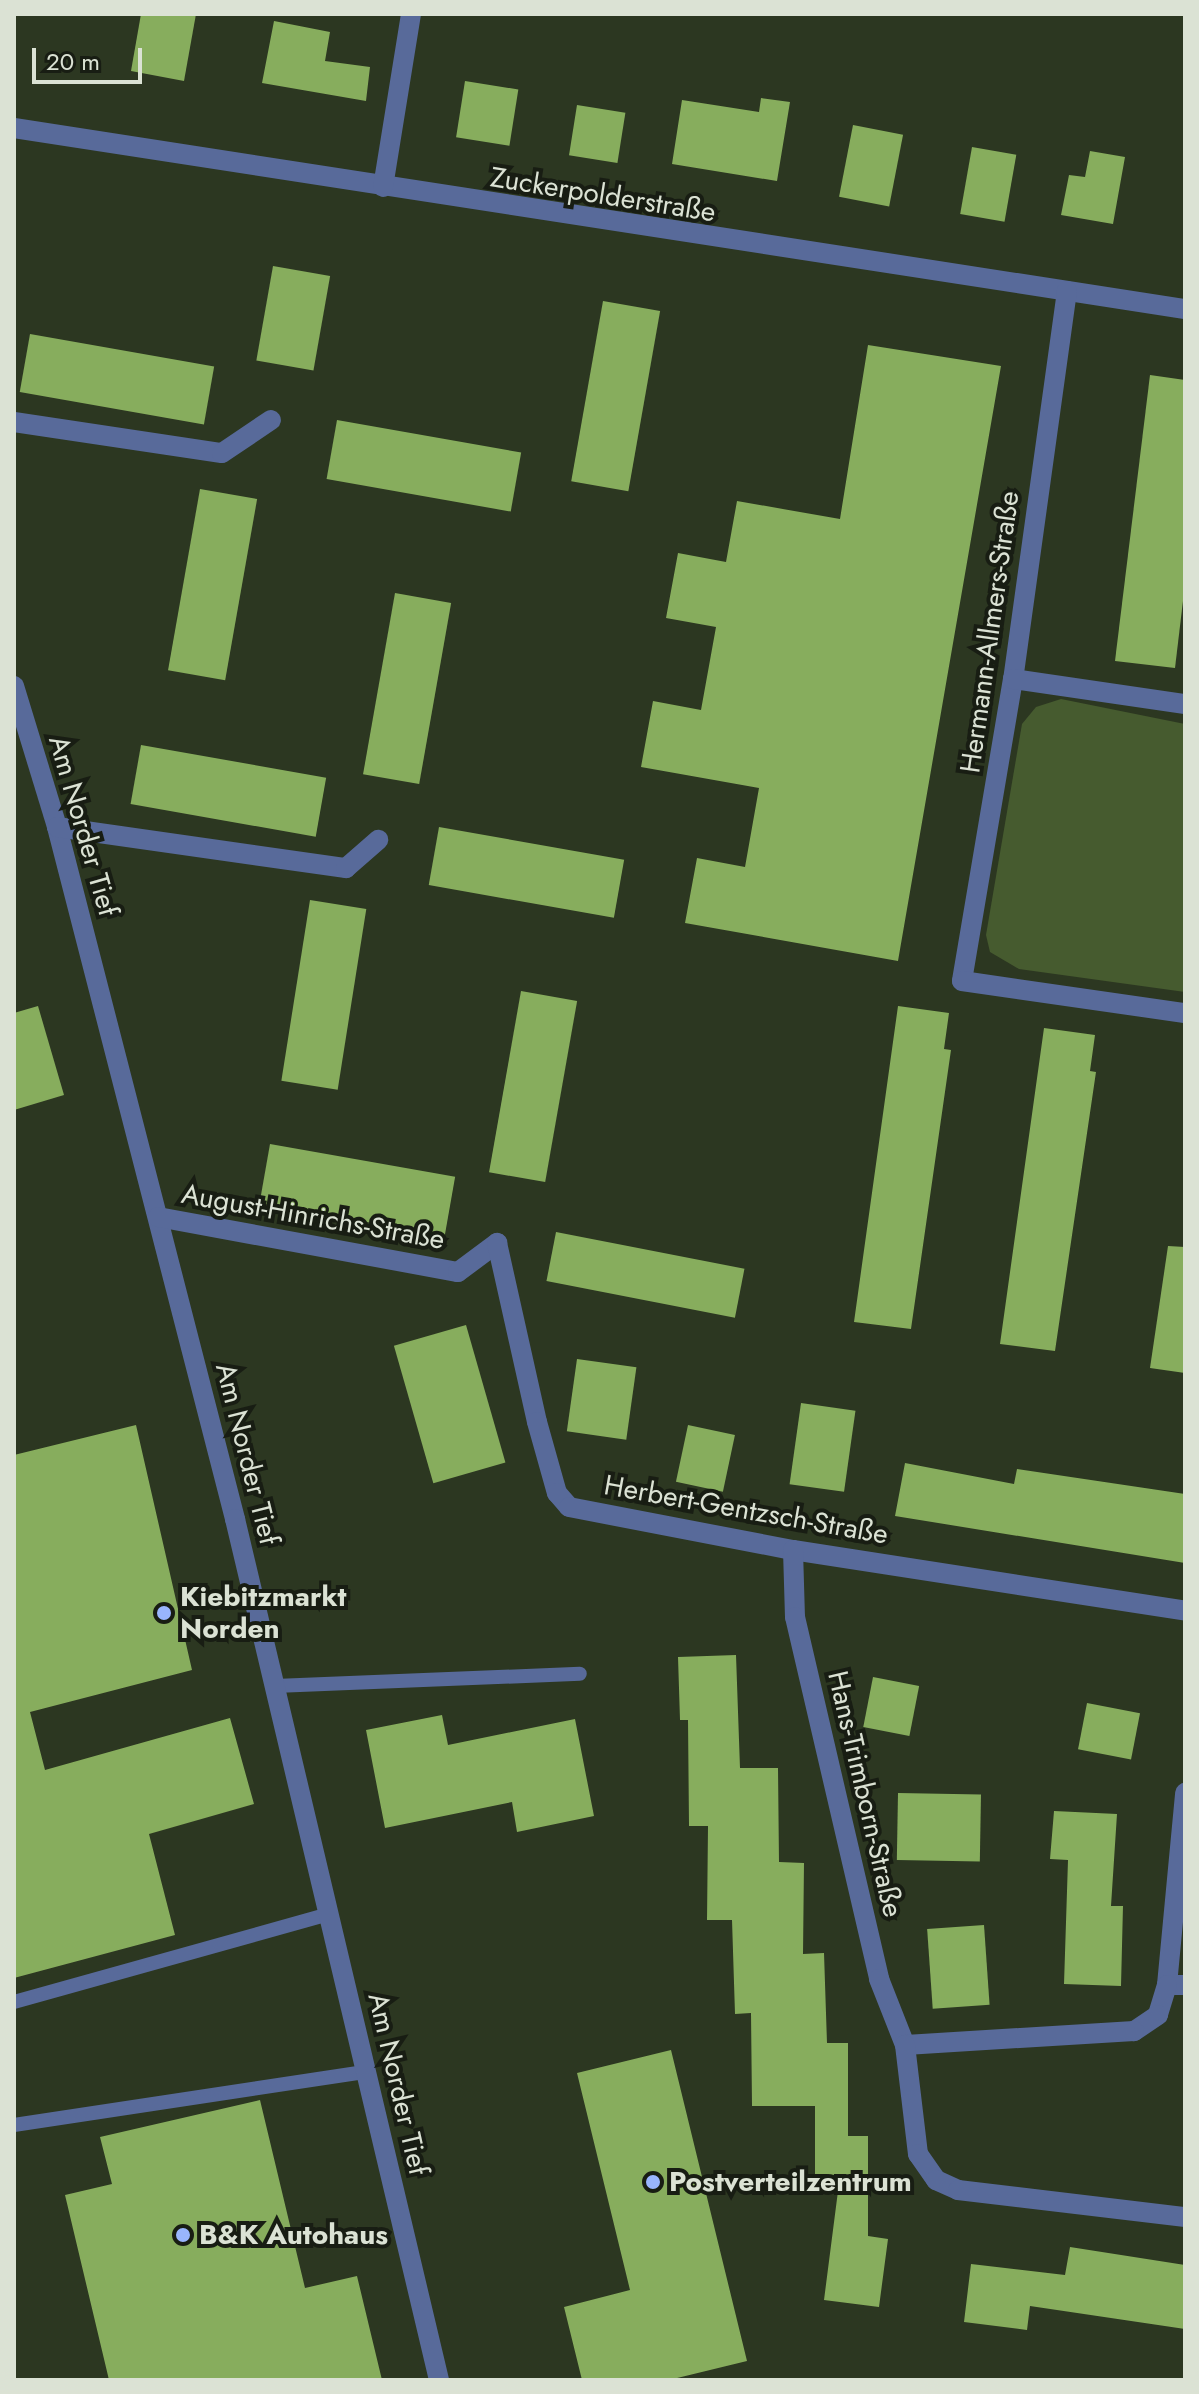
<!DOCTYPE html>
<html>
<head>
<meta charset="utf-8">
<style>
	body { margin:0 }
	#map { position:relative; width:1199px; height:2394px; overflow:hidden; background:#2c3721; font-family:Jost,sans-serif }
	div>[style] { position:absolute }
	.green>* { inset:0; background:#465b2f }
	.building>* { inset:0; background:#87ad5d; transform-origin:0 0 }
	.lane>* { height:14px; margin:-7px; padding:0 7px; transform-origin:7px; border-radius:7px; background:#586a9a }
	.street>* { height:20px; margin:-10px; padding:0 10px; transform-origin:10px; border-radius:10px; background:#586a9a }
	.dots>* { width:22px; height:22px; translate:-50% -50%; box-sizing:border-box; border:4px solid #181d13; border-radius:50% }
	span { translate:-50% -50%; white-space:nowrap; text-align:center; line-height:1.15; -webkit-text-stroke:8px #181d13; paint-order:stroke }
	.street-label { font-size:28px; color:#dbe2d4 }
	.poi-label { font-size:28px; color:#dbe2d4; font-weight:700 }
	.left { translate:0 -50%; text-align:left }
	.frame { position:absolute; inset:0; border:16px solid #dbe2d4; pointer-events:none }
	.scale { position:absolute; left:32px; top:48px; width:110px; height:36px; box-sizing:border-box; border:4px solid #dbe2d4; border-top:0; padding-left:10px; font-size:24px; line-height:28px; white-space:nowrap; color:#dbe2d4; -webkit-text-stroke:6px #181d13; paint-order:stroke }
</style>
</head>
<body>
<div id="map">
	<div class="green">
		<div style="clip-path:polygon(1061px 699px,1185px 724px,1185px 992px,1019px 969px,990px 952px,986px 935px,1022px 724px,1036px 707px)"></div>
	</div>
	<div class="building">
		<div style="clip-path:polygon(141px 14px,196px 14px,184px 81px,131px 71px)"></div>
		<div style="clip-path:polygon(274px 21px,330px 32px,325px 61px,370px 67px,366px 101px,262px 83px)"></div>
		<div style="left:465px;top:81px;width:54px;height:57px;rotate:9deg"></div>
		<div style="clip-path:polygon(761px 98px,790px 102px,777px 181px,672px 164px,682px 100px,759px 112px)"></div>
		<div style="left:577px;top:105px;width:49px;height:51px;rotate:9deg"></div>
		<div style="left:853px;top:125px;width:51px;height:73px;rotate:11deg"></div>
		<div style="left:972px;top:147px;width:45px;height:68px;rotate:10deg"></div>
		<div style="clip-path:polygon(1090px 151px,1125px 157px,1113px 224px,1061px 215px,1069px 175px,1085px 177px)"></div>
		<div style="left:273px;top:266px;width:58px;height:96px;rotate:10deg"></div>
		<div style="left:603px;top:301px;width:58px;height:183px;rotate:10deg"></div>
		<div style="left:30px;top:334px;width:187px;height:59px;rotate:10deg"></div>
		<div style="clip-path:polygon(868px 345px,1001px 366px,898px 961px,685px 923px,697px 858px,745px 867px,759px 788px,641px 767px,653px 701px,701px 710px,716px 627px,666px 618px,678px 553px,726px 562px,737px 501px,840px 519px)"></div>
		<div style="clip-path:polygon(1150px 375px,1185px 380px,1185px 584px,1175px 668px,1115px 661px)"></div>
		<div style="left:337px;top:420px;width:187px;height:60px;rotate:10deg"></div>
		<div style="left:200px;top:489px;width:58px;height:184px;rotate:10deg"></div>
		<div style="left:395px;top:593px;width:57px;height:184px;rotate:10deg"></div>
		<div style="left:141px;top:745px;width:188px;height:60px;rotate:10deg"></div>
		<div style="left:439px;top:827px;width:188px;height:59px;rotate:10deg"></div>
		<div style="left:310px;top:900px;width:57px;height:183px;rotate:9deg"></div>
		<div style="left:521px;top:991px;width:57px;height:184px;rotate:10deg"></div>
		<div style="clip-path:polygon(38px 1006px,64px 1095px,14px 1110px,14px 1013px)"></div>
		<div style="clip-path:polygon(898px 1006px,949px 1013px,944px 1049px,951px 1050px,911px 1329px,854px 1322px)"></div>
		<div style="clip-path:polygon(1044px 1028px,1095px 1035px,1090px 1071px,1096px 1072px,1055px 1351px,1000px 1344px)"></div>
		<div style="left:270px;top:1144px;width:188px;height:60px;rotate:10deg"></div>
		<div style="left:556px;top:1232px;width:192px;height:50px;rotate:11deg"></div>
		<div style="clip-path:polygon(1168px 1246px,1185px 1247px,1185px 1373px,1150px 1368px)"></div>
		<div style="left:466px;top:1325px;width:143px;height:75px;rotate:74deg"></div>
		<div style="left:577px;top:1359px;width:60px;height:73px;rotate:8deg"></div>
		<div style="left:801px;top:1403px;width:55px;height:82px;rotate:8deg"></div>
		<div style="clip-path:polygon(136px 1425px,192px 1670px,30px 1712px,45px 1770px,230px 1718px,254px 1804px,149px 1834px,175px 1935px,14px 1978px,14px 1455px)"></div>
		<div style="left:688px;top:1425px;width:48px;height:58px;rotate:12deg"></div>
		<div style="clip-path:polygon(905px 1463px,1014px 1484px,1017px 1469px,1185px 1494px,1185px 1563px,895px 1516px)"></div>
		<div style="clip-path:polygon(736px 1655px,740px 1768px,778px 1768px,779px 1862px,804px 1863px,803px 1954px,824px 1953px,827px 2043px,848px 2043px,848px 2136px,868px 2136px,868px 2236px,888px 2239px,879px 2307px,824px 2300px,838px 2191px,815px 2191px,815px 2106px,752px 2106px,751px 2013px,735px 2014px,732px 1920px,707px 1920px,708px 1826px,689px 1826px,688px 1720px,680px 1720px,678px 1657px)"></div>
		<div style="left:873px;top:1677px;width:47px;height:51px;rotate:11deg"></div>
		<div style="left:1087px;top:1703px;width:54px;height:47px;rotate:11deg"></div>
		<div style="clip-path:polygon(442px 1715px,448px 1745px,575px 1719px,594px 1816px,517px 1832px,512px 1802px,385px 1828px,366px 1730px)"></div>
		<div style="left:898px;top:1793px;width:83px;height:67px;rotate:1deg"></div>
		<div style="clip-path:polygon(1054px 1811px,1117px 1814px,1111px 1906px,1123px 1906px,1121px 1986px,1064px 1984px,1068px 1860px,1050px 1859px)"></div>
		<div style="left:984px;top:1925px;width:80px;height:57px;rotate:86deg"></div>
		<div style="clip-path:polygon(671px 2050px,747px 2361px,669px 2380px,582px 2380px,564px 2307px,630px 2290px,577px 2073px)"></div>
		<div style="clip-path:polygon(260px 2100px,305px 2288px,357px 2276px,382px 2380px,109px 2380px,65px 2195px,112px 2184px,100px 2137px)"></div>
		<div style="clip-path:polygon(1070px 2247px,1185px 2265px,1185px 2329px,1030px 2306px,1027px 2330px,964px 2322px,971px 2264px,1065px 2275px)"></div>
	</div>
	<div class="lane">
		<div style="left:275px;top:1686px;width:305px;rotate:-2.3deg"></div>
		<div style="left:14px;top:2002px;width:327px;rotate:-15.6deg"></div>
		<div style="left:14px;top:2125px;width:356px;rotate:-8.6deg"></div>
	</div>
	<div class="street">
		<div style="left:14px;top:128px;width:1185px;rotate:8.79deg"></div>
		<div style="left:383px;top:187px;width:175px;rotate:-80.8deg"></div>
		<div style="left:1067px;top:291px;width:392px;rotate:97.9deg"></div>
		<div style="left:1013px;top:679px;width:306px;rotate:99.6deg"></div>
		<div style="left:962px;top:981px;width:225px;rotate:8.2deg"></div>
		<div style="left:14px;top:422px;width:210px;rotate:8.5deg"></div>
		<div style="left:222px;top:453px;width:59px;rotate:-34deg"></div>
		<div style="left:1013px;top:679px;width:174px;rotate:8.3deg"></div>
		<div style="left:14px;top:686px;width:147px;rotate:73deg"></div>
		<div style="left:57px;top:827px;width:715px;rotate:75.57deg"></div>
		<div style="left:235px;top:1519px;width:885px;rotate:76.67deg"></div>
		<div style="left:57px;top:827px;width:292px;rotate:8.1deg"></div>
		<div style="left:346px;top:868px;width:43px;rotate:-41.2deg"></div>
		<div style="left:158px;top:1217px;width:305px;rotate:10.4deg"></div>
		<div style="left:458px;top:1272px;width:49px;rotate:-36.6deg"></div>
		<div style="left:497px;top:1243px;width:183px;rotate:77.4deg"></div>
		<div style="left:537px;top:1422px;width:74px;rotate:74.3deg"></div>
		<div style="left:557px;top:1493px;width:18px;rotate:49deg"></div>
		<div style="left:569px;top:1507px;width:228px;rotate:10.9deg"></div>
		<div style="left:793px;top:1550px;width:397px;rotate:8.8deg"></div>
		<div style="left:793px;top:1550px;width:67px;rotate:88.3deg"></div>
		<div style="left:795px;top:1617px;width:372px;rotate:76.9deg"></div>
		<div style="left:879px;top:1979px;width:71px;rotate:68.5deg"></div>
		<div style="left:1167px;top:1985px;width:193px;rotate:-84.6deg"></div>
		<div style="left:1185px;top:1985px;width:18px;rotate:180deg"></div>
		<div style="left:1167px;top:1985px;width:31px;rotate:107deg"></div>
		<div style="left:1158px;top:2015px;width:29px;rotate:146deg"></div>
		<div style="left:1134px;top:2031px;width:229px;rotate:176.5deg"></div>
		<div style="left:905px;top:2045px;width:110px;rotate:83.2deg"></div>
		<div style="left:918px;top:2154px;width:32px;rotate:55deg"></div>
		<div style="left:936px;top:2180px;width:24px;rotate:24deg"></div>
		<div style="left:958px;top:2190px;width:229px;rotate:6.8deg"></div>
	</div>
	<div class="dots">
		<div style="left:164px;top:1613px;background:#99b5fd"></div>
		<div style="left:653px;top:2182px;background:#99b5fd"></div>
		<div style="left:183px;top:2235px;background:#99b5fd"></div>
	</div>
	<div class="street-label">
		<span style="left:603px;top:195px;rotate:9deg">Zuckerpolderstraße</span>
		<span style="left:990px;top:632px;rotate:-82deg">Hermann-Allmers-Straße</span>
		<span style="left:83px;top:826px;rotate:74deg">Am Norder Tief</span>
		<span style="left:313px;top:1217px;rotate:10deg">August-Hinrichs-Straße</span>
		<span style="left:247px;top:1454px;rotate:76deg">Am Norder Tief</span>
		<span style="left:746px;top:1510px;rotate:10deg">Herbert-Gentzsch-Straße</span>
		<span style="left:865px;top:1794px;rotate:77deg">Hans-Trimborn-Straße</span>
		<span style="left:398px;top:2084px;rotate:77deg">Am Norder Tief</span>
	</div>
	<div class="poi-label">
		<span class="left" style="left:180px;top:1613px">Kiebitzmarkt<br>Norden</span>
		<span class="left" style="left:669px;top:2182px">Postverteilzentrum</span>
		<span class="left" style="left:199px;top:2235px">B&amp;K Autohaus</span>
	</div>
	<div class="frame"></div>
	<div class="scale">20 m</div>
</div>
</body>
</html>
